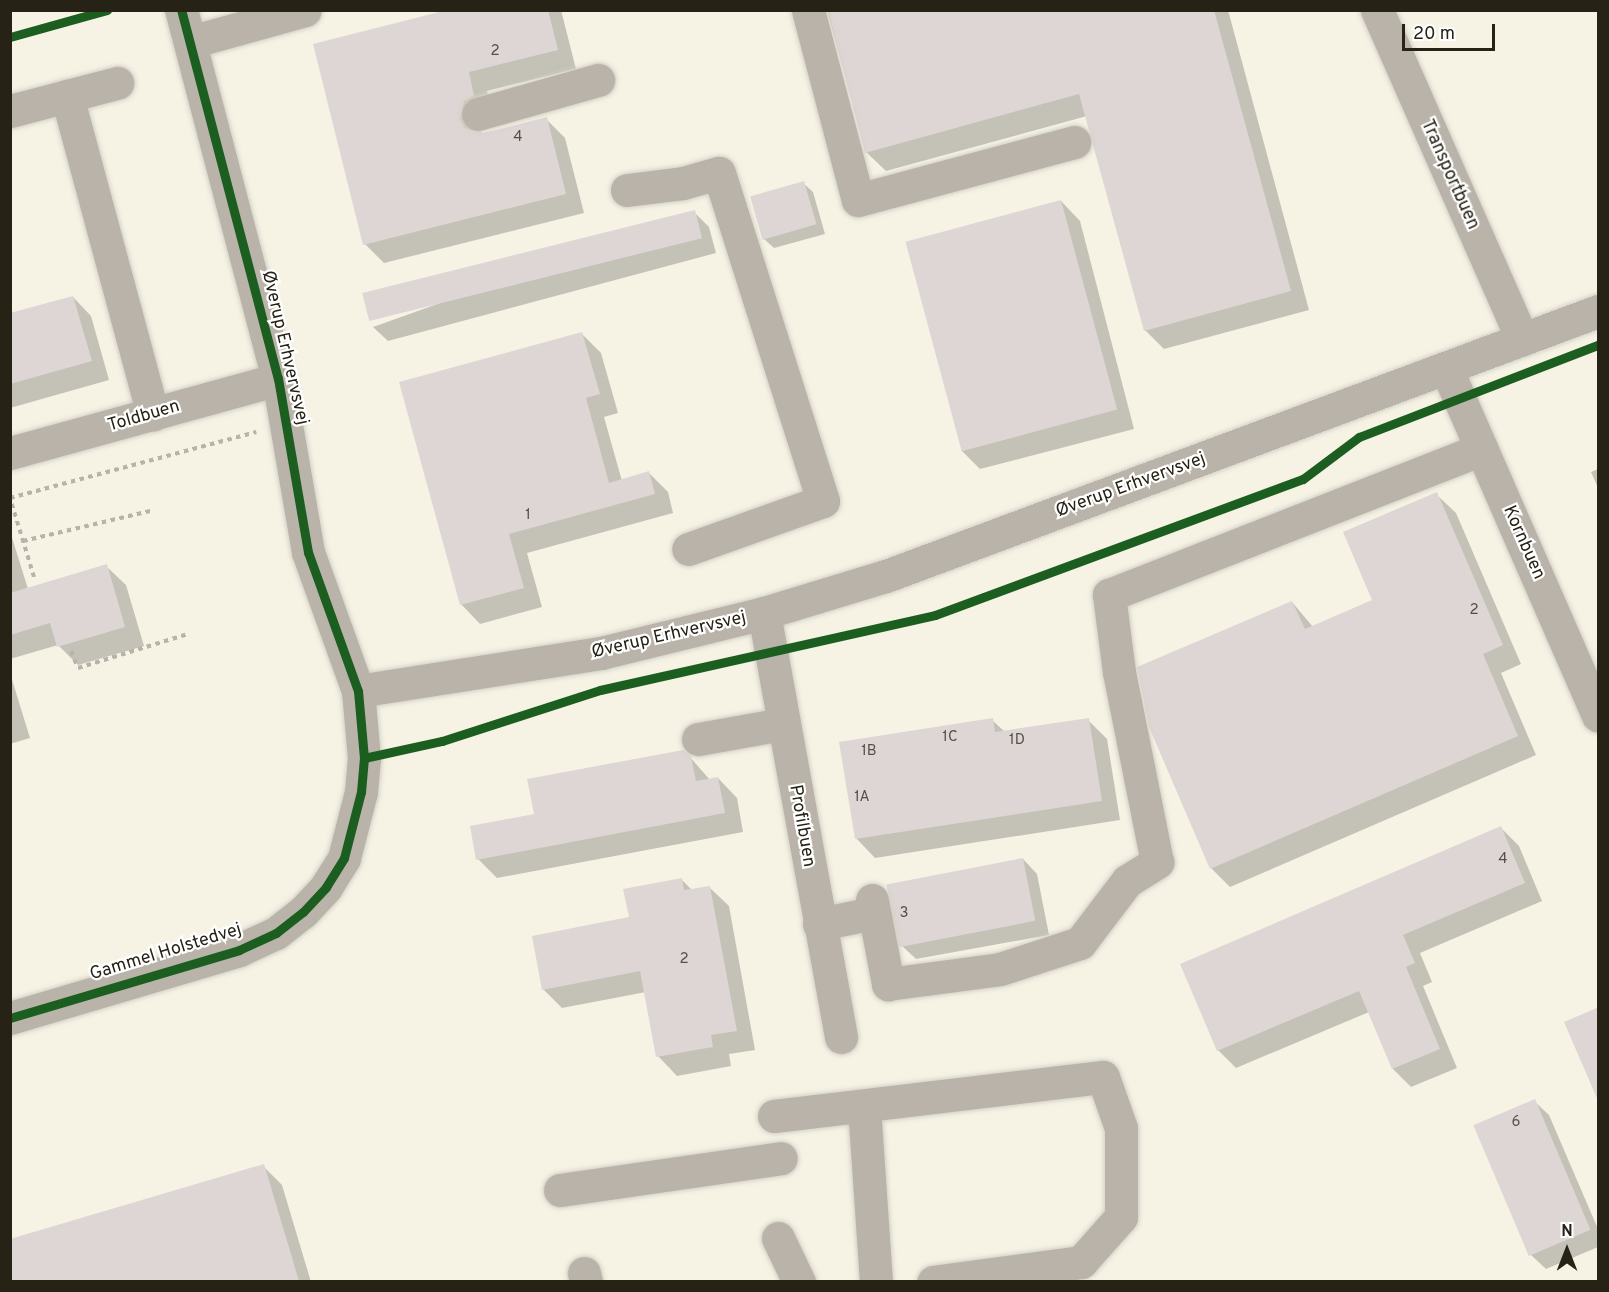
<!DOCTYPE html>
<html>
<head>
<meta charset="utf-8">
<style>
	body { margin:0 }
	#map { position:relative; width:1609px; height:1292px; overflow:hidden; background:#f6f3e5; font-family:Overpass,sans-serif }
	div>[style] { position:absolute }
	.shadow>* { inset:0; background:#0003 }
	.building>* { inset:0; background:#ddd6d4; transform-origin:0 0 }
	.path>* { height:4px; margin-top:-2px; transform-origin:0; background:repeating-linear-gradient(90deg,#b7b2aa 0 4.5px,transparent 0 9px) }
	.roads { filter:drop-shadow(0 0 2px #d3d1c6) drop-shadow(0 0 2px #d3d1c6) }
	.minor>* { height:33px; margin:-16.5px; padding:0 16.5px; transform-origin:16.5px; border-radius:16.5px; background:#b9b3aa }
	.cycleway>* { height:9px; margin:-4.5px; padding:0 4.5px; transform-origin:4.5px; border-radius:4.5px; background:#1b5e20 }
	span { translate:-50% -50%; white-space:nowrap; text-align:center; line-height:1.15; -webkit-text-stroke:4.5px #fff; paint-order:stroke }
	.number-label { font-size:15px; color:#545046 }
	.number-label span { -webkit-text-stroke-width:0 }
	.street-label { font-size:18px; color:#262316 }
	.frame { position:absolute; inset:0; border:12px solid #262316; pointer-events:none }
	.north { position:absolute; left:1537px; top:1220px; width:60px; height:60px; -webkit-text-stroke:4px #fff; paint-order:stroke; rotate:0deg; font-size:16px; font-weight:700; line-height:24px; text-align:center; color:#262316 }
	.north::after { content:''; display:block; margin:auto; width:21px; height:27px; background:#262316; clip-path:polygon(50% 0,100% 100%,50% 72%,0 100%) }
	.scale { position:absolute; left:1402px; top:24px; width:93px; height:27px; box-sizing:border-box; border:3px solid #262316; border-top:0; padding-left:8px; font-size:18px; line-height:21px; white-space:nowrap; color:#262316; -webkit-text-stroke:4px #fff; paint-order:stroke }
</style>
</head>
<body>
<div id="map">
	<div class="shadow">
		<div style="clip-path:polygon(453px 10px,561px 10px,576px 69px,487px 91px,493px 115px,483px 121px,480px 134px,546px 119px,565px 138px,584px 213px,384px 263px,365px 244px)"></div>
		<div style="clip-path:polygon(827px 10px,1228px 10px,1309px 310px,1164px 349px,1145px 330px,1087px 116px,886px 171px,866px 152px)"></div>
		<div style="clip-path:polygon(803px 183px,813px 192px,825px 234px,774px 248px,764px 239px)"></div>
		<div style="clip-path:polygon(1061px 201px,1080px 221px,1134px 429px,980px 469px,961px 450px)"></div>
		<div style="clip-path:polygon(694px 212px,709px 227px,716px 253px,388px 341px,373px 327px)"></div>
		<div style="clip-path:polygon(73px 297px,91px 316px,109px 380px,10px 408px,10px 315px)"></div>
		<div style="clip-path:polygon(582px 334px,601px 353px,618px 413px,604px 417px,622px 481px,649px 473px,668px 492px,673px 513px,527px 553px,542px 607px,480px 624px,461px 604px)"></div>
		<div style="clip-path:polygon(1598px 469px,1598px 488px,1591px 472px)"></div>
		<div style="clip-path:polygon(1436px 494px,1456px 513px,1521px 664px,1501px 673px,1536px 755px,1230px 887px,1211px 868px,1292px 602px,1313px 627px,1374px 600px)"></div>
		<div style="clip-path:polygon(10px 531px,28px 589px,106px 566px,126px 585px,144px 646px,78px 665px,58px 645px,10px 659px)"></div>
		<div style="clip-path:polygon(10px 673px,30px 738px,10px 744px)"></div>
		<div style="clip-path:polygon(992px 720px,1005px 732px,1088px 720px,1107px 739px,1120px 820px,875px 858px,856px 838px)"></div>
		<div style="clip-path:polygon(690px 757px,710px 780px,718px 778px,737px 798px,743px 832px,497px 878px,478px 859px,535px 815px)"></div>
		<div style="clip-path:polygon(1501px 828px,1519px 846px,1542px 901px,1420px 953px,1432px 982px,1423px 986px,1457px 1068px,1411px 1087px,1393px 1069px,1369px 1012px,1236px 1068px,1218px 1050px)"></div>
		<div style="clip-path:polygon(1023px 859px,1037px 874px,1049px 935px,916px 959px,901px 945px)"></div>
		<div style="clip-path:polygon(681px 879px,692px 890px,709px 887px,729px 906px,755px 1050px,729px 1054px,731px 1066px,677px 1076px,658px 1056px,646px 992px,562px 1008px,543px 989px)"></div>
		<div style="clip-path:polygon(1534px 1101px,1549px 1115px,1598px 1229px,1598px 1247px,1546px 1269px,1531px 1255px)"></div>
		<div style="clip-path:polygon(263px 1166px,282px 1185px,311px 1282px,10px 1282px,10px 1241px)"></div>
	</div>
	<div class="building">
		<div style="clip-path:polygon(447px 10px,548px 10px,558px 50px,469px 72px,474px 96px,464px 101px,460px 119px,465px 128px,484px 133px,547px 117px,566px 194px,363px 245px,313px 44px)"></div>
		<div style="clip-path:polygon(828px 10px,1214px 10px,1291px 291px,1144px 331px,1079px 94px,865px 153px)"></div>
		<div style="left:804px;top:181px;width:45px;height:56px;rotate:74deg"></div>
		<div style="left:1061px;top:200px;width:217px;height:161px;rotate:75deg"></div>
		<div style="left:695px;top:210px;width:29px;height:343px;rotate:76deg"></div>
		<div style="clip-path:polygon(73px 296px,92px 361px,10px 384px,10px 313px)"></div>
		<div style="clip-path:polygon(582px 332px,600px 394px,586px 398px,609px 483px,649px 471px,655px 494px,509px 534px,524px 588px,460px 605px,399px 382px)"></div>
		<div style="clip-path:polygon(1437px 492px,1503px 645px,1483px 654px,1518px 736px,1210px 869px,1149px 727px,1137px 667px,1292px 601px,1305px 629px,1372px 600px,1343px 532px)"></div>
		<div style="clip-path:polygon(107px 564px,125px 627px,57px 647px,50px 623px,10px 635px,10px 593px)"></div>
		<div style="clip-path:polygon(993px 718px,995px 732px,1089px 718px,1102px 801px,855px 839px,839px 742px)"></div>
		<div style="clip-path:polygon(683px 750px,691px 756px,696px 781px,718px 777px,725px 813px,476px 860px,470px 826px,534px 814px,527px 779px)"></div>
		<div style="clip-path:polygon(1501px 826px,1525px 883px,1403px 935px,1415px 963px,1406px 967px,1440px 1049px,1392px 1069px,1359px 991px,1217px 1051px,1180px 964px)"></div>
		<div style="left:1023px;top:858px;width:64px;height:139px;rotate:79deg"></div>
		<div style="clip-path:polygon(682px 878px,684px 890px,710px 886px,737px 1031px,711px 1035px,713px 1047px,656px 1057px,640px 971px,542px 990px,532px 936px,629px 917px,623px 889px)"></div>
		<div style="clip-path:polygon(1599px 1007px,1599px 1103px,1564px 1022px)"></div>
		<div style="left:1535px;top:1099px;width:142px;height:67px;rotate:67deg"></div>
		<div style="clip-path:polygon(264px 1164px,299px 1281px,10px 1281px,10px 1239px)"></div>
	</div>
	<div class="path">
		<div style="left:23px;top:541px;width:135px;rotate:-13.3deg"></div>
		<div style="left:34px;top:577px;width:83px;rotate:-106.9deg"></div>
		<div style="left:10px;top:498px;width:255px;rotate:-15deg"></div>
		<div style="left:71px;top:651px;width:18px;rotate:68deg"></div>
		<div style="left:78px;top:668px;width:115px;rotate:-17.2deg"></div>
	</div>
	<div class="roads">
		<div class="minor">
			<div style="left:808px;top:10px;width:196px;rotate:75.3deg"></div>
			<div style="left:858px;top:200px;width:224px;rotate:-15deg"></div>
			<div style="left:1377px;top:10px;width:360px;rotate:66.2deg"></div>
			<div style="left:190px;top:42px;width:119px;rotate:-15.5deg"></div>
			<div style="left:67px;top:96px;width:330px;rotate:74.9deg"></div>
			<div style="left:10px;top:111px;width:111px;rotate:-14.7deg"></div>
			<div style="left:478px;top:114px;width:125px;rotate:-15.8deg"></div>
			<div style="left:627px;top:190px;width:56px;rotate:-7.1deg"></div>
			<div style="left:683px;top:183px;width:37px;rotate:-16deg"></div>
			<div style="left:719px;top:173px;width:344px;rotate:72.4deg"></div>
			<div style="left:823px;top:501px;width:143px;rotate:160.4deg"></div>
			<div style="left:1447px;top:370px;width:377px;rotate:66.4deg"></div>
			<div style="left:10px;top:453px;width:278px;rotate:-15.4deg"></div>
			<div style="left:764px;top:613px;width:431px;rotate:79.7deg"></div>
			<div style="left:358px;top:691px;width:246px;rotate:-8.9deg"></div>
			<div style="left:601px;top:653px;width:168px;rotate:-13.8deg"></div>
			<div style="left:764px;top:613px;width:127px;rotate:-16.9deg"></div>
			<div style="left:886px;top:576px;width:760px;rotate:-20.41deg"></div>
			<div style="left:698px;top:739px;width:85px;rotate:-10.1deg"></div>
			<div style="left:872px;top:900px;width:86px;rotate:79.2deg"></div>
			<div style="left:888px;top:984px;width:113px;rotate:-7.6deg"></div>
			<div style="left:1000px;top:969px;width:84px;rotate:-18deg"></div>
			<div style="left:1080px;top:943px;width:78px;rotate:-52.8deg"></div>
			<div style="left:1127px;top:881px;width:36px;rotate:-32deg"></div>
			<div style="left:1157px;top:862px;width:194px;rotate:-101.3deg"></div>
			<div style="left:1119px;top:672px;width:78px;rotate:-97.4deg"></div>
			<div style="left:1109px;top:595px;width:400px;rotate:-21.4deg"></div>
			<div style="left:819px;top:924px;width:56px;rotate:-11.3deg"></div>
			<div style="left:10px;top:1018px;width:239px;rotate:-16.5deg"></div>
			<div style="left:239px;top:950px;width:41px;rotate:-24.7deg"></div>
			<div style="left:276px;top:933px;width:34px;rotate:-38deg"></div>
			<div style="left:303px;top:912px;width:34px;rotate:-47deg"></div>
			<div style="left:326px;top:887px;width:34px;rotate:-58deg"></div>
			<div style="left:344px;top:858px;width:68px;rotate:-75.6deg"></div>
			<div style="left:361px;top:792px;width:34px;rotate:-85deg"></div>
			<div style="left:364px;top:758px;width:67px;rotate:-95.1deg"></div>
			<div style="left:358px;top:691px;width:148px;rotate:-109.8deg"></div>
			<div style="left:308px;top:552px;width:176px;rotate:-99.8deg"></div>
			<div style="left:278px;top:379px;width:382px;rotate:-104.7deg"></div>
			<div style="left:864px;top:1106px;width:176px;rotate:86.1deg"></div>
			<div style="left:774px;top:1116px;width:331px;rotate:-6.8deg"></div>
			<div style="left:1103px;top:1077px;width:54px;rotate:70.6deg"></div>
			<div style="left:1121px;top:1128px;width:89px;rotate:90deg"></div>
			<div style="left:1121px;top:1217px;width:60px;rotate:131.6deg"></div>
			<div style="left:1081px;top:1262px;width:149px;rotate:172.3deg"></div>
			<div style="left:560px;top:1190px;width:223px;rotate:-8.2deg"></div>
			<div style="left:778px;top:1238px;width:49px;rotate:64.5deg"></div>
			<div style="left:584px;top:1273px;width:9px;rotate:77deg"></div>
		</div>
	</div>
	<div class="cycleway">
		<div style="left:10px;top:37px;width:101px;rotate:-15.6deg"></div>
		<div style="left:364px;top:758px;width:80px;rotate:-12.3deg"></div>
		<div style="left:442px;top:741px;width:166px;rotate:-17.9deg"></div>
		<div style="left:600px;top:690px;width:343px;rotate:-12.6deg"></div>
		<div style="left:935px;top:615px;width:392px;rotate:-20.3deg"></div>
		<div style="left:1303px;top:479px;width:70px;rotate:-36.9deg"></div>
		<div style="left:1359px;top:437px;width:256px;rotate:-21.1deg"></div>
		<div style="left:10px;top:1018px;width:239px;rotate:-16.5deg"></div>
		<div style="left:239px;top:950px;width:41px;rotate:-24.7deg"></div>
		<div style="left:276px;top:933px;width:34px;rotate:-38deg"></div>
		<div style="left:303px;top:912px;width:34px;rotate:-47deg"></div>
		<div style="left:326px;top:887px;width:34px;rotate:-58deg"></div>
		<div style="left:344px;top:858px;width:68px;rotate:-75.6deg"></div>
		<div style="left:361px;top:792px;width:34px;rotate:-85deg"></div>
		<div style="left:364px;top:758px;width:67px;rotate:-95.1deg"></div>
		<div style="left:358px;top:691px;width:148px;rotate:-109.8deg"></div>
		<div style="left:308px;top:552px;width:176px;rotate:-99.8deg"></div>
		<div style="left:278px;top:379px;width:382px;rotate:-104.7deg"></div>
	</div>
	<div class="number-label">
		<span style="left:495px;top:52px">2</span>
		<span style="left:518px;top:138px">4</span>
		<span style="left:528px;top:516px">1</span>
		<span style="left:1474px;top:611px">2</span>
		<span style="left:950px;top:738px">1C</span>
		<span style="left:1017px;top:741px">1D</span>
		<span style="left:869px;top:752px">1B</span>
		<span style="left:862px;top:798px">1A</span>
		<span style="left:1503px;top:860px">4</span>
		<span style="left:904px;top:914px">3</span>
		<span style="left:684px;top:960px">2</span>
		<span style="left:1516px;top:1123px">6</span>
	</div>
	<div class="street-label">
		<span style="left:1449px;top:175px;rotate:66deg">Transportbuen</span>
		<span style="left:284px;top:348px;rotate:77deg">Øverup Erhvervsvej</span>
		<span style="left:144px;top:417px;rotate:-16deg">Toldbuen</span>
		<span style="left:1131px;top:486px;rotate:-20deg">Øverup Erhvervsvej</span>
		<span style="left:1523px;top:543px;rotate:66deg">Kornbuen</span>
		<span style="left:669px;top:636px;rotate:-13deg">Øverup Erhvervsvej</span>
		<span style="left:801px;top:826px;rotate:80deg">Profilbuen</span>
		<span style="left:166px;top:953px;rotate:-17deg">Gammel Holstedvej</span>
	</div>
	<div class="frame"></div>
	<div class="north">N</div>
	<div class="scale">20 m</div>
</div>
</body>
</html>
